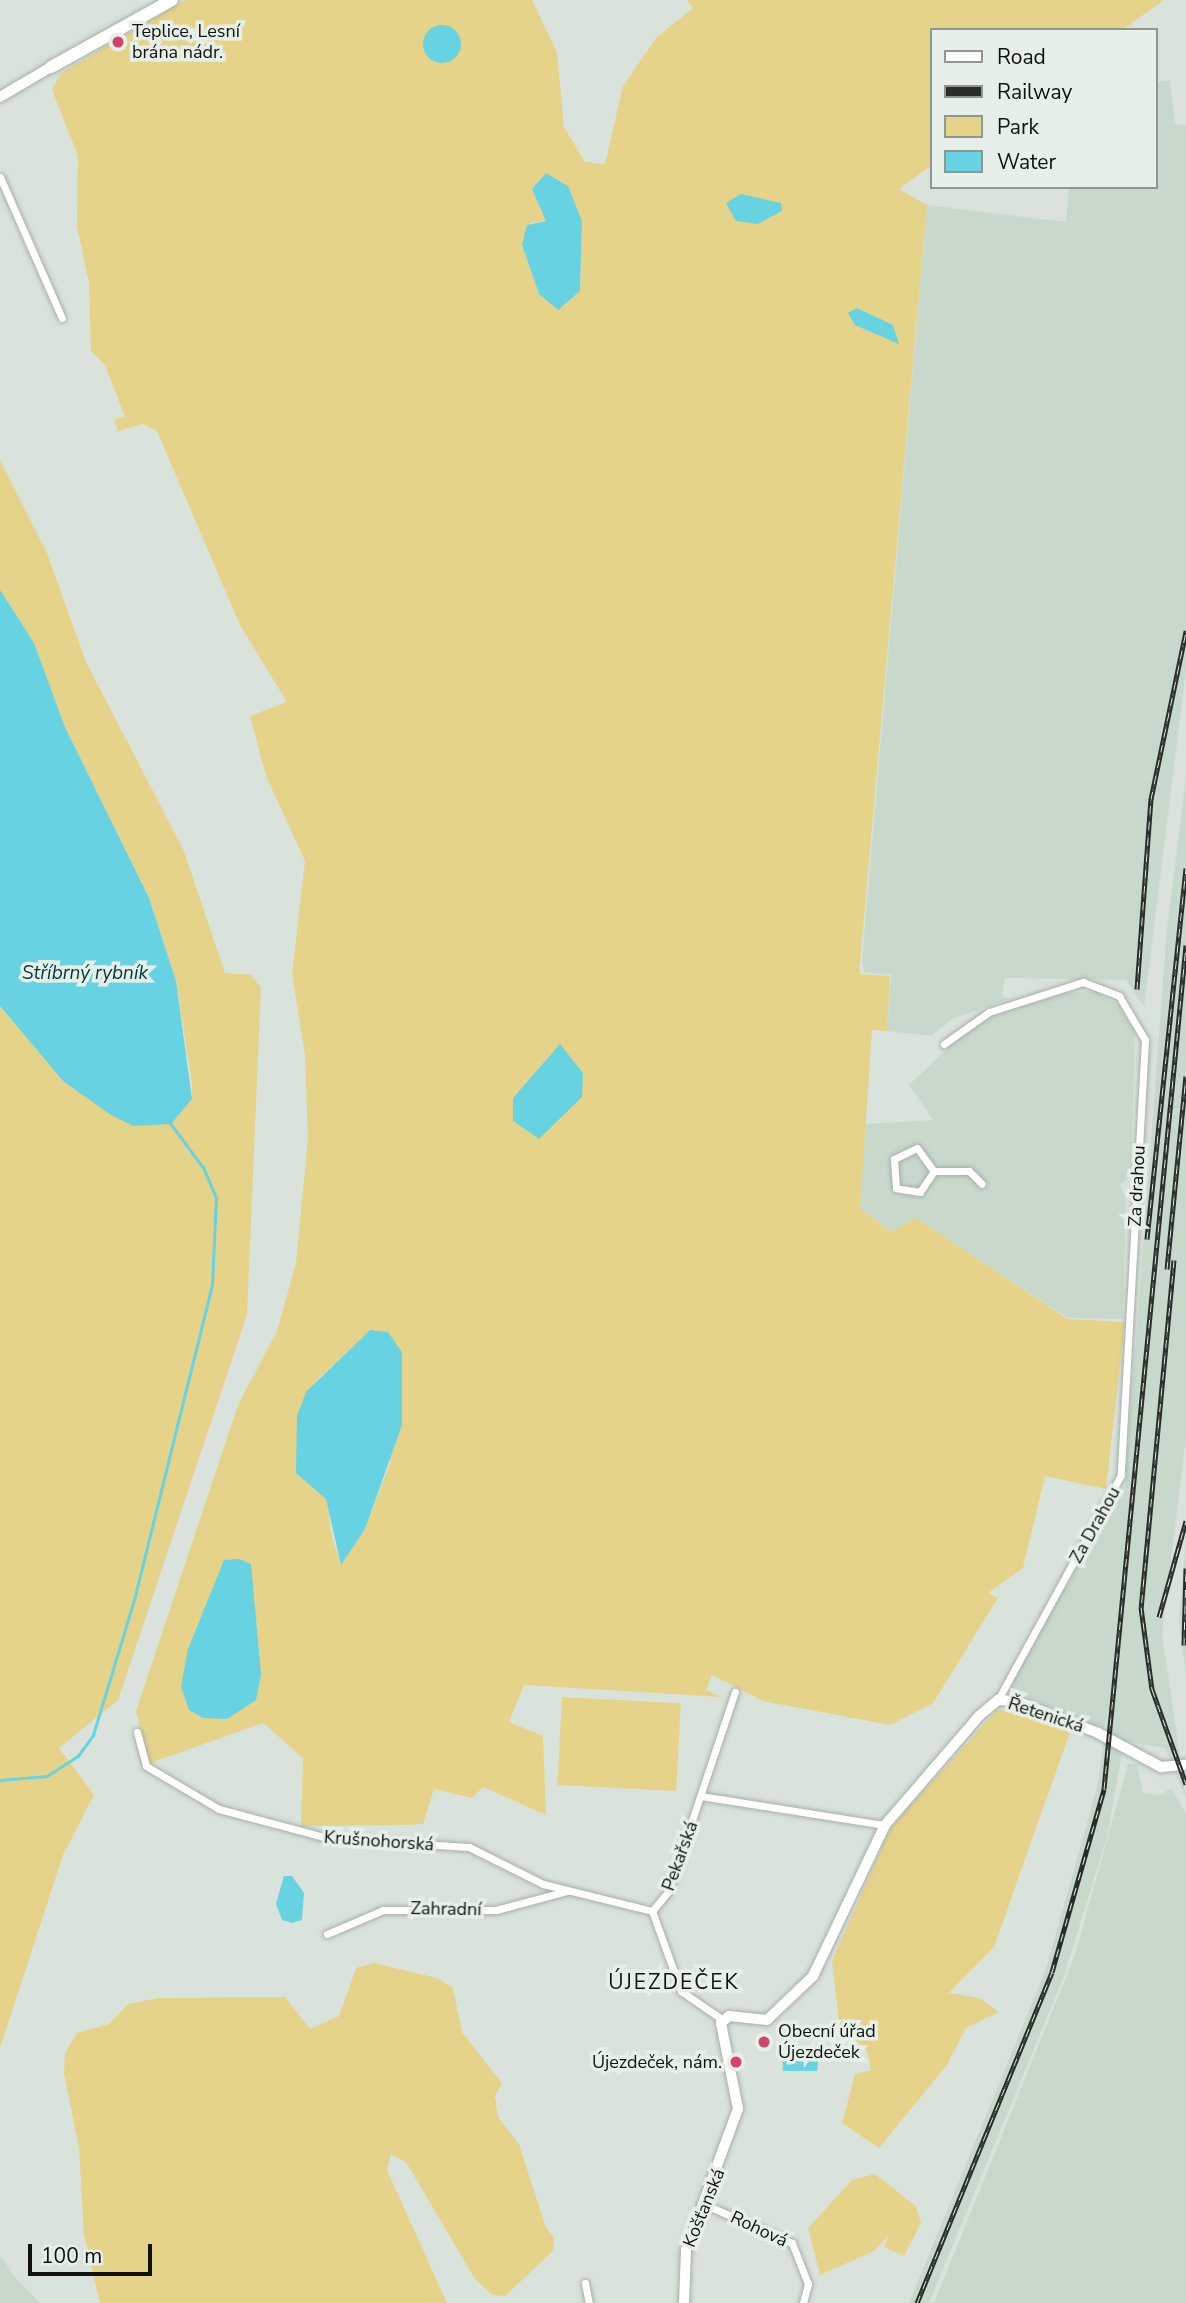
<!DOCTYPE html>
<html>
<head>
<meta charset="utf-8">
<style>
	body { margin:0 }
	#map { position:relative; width:1186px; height:2303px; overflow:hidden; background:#d9e3db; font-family:"Nunito Sans",sans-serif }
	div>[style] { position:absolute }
	.built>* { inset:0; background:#c8d9cc }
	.green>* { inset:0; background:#e6d38a; transform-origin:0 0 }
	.water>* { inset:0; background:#66d2e2 }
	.round { border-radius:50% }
	.stream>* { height:2.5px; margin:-1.25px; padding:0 1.25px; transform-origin:1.25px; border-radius:1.25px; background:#66d2e2 }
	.roads { filter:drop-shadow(0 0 2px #a6b0a8) drop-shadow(0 0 2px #a6b0a8) }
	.street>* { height:7px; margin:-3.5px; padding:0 3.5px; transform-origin:3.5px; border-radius:3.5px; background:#fff }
	.secondary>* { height:10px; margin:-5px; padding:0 5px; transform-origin:5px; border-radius:5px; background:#fff }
	.primary>* { height:10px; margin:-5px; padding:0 5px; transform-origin:5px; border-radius:5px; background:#fff }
	.highway>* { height:12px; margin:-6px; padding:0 6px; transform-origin:6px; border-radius:6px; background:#fff }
	.rail>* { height:5px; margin-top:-2.5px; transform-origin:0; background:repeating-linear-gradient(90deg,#e6f0e8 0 8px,#292d2a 0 16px); box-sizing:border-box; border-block:2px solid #292d2a }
	.dots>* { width:19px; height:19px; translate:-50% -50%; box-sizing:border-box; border:4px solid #e6f0e8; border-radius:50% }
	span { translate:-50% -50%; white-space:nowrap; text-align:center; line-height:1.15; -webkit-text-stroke:7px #e6f0e8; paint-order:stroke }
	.poi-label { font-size:18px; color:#0f120f }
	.left { translate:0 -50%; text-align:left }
	.right { translate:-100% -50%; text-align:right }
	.street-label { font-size:18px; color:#0f120f }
	.water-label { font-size:19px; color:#01373e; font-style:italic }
	.quarter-label { font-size:21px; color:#0f120f; letter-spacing:2px }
	.legend { position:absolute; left:930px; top:28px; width:228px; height:161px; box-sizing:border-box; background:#e6f0e8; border:2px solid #909791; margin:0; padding:9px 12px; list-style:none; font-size:21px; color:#0f120f }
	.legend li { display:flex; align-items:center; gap:14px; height:35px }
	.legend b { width:35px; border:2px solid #909791 }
	.scale { position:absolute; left:28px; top:2244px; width:124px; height:32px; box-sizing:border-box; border:4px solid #0f120f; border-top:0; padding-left:9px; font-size:21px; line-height:24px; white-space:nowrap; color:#0f120f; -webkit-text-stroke:5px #e6f0e8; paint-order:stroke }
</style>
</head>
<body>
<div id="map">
	<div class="built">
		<div style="clip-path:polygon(1170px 80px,1175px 124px,1186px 125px,1186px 670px,1144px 1007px,1126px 980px,1005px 978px,1002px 997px,1009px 999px,952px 1019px,931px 1036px,887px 1031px,891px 975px,864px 972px,862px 958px,927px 205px,1066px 222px,1069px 187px,1156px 187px,1156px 82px)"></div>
		<div style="clip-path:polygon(1186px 777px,1186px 1439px,1162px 1633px,1186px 1799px,1165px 1748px,1124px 1741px,1107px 1837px,1064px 1976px,929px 2303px,909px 2303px,1046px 1969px,1097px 1787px,1109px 1708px,1104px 1728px,1005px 1688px,1125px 1489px,1167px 928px)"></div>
		<div style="clip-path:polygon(1096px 991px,1119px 1006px,1135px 1032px,1131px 1175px,1120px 1185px,1126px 1198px,1123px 1319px,1068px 1318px,941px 1235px,891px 1232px,860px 1208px,864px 1124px,933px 1120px,909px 1085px,978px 1020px,1066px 993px)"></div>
		<div style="clip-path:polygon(1186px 1537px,1186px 1674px,1179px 1623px)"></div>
		<div style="clip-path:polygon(1128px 1764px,1137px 1764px,1143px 1793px,1161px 1795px,1171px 1788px,1186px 1813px,1186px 2303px,934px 2303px,1075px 1955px)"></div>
		<div style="clip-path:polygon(0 2255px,15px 2277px,40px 2303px,0 2303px)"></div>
	</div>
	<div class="green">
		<div style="clip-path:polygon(evenodd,185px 0,532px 0,557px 52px,564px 127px,585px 162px,605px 164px,623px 86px,656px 38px,693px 8px,687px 0,1164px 0,1122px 30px,932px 30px,932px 165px,899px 189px,927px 205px,859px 974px,890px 976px,887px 1031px,872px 1030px,860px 1208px,891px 1232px,916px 1218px,1068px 1319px,1125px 1322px,1106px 1489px,1045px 1476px,1023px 1568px,988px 1593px,998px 1598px,933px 1703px,890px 1725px,763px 1701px,712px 1675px,706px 1690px,722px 1697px,524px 1685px,509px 1722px,543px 1736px,546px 1815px,483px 1787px,472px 1798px,434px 1789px,423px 1824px,408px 1825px,301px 1826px,303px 1758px,263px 1723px,150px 1763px,143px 1745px,136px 1711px,238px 1405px,277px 1331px,296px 1263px,308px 1138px,305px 1055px,292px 974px,305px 861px,266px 776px,250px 716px,287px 702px,240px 625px,157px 431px,143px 424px,118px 431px,114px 419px,125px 417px,105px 365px,91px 351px,89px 283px,77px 226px,78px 156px,52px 90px,61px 73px,185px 0,540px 203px,582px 221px,580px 291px,539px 294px,522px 245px,530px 223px,546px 221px,540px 203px,185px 0,523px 1081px,582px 1097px,567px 1111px,523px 1081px,185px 0,370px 1330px,390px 1463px,365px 1529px,341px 1565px,331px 1533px,315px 1382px,370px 1330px)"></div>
		<div style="clip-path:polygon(0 460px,47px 553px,86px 662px,184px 851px,225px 973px,251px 975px,261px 988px,247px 1315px,118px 1700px,59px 1748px,94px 1795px,63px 1855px,0 2048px,0 1006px,63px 1081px,133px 1126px,192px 1099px,192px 1083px,176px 981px,149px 898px,65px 727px,34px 643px,0 590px)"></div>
		<div style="left:562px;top:1697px;width:119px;height:88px;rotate:3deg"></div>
		<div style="clip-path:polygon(1015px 1709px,1070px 1732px,994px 1947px,949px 1993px,979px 1998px,999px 2012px,966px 2028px,947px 2065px,879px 2148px,842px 2123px,855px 2074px,871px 2070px,867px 2050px,840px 2029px,832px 1961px,891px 1827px,996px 1711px)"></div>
		<div style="clip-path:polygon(374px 1963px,437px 1978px,453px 1988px,462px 2032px,502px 2083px,495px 2096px,498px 2117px,519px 2144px,546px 2228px,554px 2237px,554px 2250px,505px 2296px,492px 2295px,475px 2279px,406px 2162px,391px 2154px,387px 2170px,447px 2303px,100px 2303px,84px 2234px,79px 2149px,64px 2073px,65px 2053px,77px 2033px,109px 2024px,128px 2004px,159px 1998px,285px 1997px,310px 2029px,339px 2016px,356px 1968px)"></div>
		<div style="clip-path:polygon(875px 2174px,916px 2206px,921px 2223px,904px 2256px,884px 2247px,889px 2235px,874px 2251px,820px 2275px,808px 2228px,852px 2180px)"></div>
	</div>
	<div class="water">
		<div class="round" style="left:423px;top:25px;width:38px;height:38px"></div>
		<div style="clip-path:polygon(546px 173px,568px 186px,582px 221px,580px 291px,558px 310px,539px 294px,522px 245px,527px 225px,546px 221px,532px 189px)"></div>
		<div style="clip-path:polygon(741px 194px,781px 203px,782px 211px,758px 224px,736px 221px,726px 203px)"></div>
		<div style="clip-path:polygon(857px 308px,893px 325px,899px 344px,855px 325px,848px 313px)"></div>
		<div style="clip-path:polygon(0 590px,34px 643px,65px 727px,149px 898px,176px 981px,192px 1099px,171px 1124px,133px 1126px,111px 1115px,63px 1081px,0 1006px)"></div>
		<div style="clip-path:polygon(560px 1044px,583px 1073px,582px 1097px,539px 1139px,513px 1121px,513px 1098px)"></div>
		<div style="clip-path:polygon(370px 1330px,388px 1332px,402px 1352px,402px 1425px,365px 1529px,341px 1565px,326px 1499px,296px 1473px,297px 1416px,306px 1392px)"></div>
		<div style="clip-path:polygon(239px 1559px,251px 1564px,261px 1675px,256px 1700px,227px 1719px,203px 1718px,189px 1710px,181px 1687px,188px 1649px,224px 1560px)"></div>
		<div style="clip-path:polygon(284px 1876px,292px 1876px,304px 1893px,302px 1920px,292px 1923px,282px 1920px,276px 1904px)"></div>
		<div style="clip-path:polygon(820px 2052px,817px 2071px,783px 2071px,782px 2055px)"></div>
	</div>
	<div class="stream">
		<div style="left:0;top:1780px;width:47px;rotate:-4.9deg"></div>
		<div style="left:47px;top:1776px;width:37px;rotate:-33deg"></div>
		<div style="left:78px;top:1756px;width:26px;rotate:-54deg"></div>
		<div style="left:93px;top:1735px;width:141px;rotate:-73.1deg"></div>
		<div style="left:134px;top:1600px;width:325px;rotate:-76.1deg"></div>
		<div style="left:212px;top:1285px;width:87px;rotate:-87.4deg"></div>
		<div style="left:216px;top:1198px;width:33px;rotate:-113deg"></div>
		<div style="left:203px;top:1168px;width:57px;rotate:-126.5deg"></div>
	</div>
	<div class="roads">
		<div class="street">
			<div style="left:0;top:177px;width:154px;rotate:66.3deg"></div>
			<div style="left:944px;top:1044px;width:55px;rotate:-35.4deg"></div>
			<div style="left:989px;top:1012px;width:99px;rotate:-17.7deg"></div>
			<div style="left:1083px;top:982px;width:39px;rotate:21deg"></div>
			<div style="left:1119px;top:996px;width:51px;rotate:59.4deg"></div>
			<div style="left:1145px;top:1040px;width:436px;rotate:93.2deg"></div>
			<div style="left:1121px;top:1475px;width:256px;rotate:118.7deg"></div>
			<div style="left:934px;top:1171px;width:25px;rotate:124deg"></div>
			<div style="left:920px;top:1192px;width:24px;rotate:-171deg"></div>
			<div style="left:896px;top:1188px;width:29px;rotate:-94deg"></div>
			<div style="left:894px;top:1159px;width:25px;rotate:-26deg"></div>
			<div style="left:917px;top:1148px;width:29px;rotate:54deg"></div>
			<div style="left:934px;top:1171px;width:35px"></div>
			<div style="left:969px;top:1171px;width:18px;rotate:45deg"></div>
			<div style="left:137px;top:1732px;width:35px;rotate:75deg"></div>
			<div style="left:146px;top:1766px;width:85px;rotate:30.5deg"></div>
			<div style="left:219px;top:1809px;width:113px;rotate:14.9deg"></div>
			<div style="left:328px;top:1838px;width:141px;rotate:3.7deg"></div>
			<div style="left:469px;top:1847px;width:83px;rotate:26.6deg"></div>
			<div style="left:543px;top:1884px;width:112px;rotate:13.9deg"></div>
			<div style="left:701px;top:1796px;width:186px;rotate:9deg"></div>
			<div style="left:327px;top:1934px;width:61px;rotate:-23.2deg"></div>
			<div style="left:383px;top:1910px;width:113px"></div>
			<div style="left:496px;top:1910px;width:73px;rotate:-15deg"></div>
			<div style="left:723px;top:2020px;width:51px;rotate:-145.4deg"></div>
			<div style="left:681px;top:1991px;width:85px;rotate:-109.9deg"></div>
			<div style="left:652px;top:1911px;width:25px;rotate:-50deg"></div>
			<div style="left:668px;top:1892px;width:211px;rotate:-71.5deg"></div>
			<div style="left:706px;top:2205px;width:94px;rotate:23.8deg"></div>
			<div style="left:792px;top:2243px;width:44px;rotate:68.7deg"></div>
			<div style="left:808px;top:2284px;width:20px;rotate:105deg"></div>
			<div style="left:585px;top:2283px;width:20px;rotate:79deg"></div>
		</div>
		<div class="secondary">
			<div style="left:684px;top:2303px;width:53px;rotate:-87.8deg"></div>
			<div style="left:686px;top:2250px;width:150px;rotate:-69.8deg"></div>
			<div style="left:738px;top:2109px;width:88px;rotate:-101.2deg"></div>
			<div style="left:721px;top:2023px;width:11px;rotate:-41deg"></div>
			<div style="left:729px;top:2016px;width:38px;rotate:6deg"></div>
			<div style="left:767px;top:2020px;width:64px;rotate:-43.7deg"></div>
			<div style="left:813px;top:1976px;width:167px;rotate:-64.5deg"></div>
			<div style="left:885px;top:1825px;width:144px;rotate:-49.2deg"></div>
			<div style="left:979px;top:1716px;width:25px;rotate:-40deg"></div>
			<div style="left:998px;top:1700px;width:18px;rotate:3deg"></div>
			<div style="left:1016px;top:1701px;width:88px;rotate:21.3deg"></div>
			<div style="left:1098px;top:1733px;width:72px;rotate:28.4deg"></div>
			<div style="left:1161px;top:1767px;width:25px;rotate:-5deg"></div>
		</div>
		<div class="primary">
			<div style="left:0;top:97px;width:59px;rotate:-30.5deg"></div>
		</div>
		<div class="highway">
			<div style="left:51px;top:67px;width:138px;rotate:-29deg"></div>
		</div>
	</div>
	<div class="rail">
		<div style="left:1137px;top:989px;width:191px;rotate:-85.8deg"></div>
		<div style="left:1151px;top:799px;width:172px;rotate:-78.2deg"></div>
		<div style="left:1147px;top:1239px;width:373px;rotate:-84deg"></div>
		<div style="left:1174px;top:1260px;width:349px;rotate:95.4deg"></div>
		<div style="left:1141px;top:1607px;width:83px;rotate:82.4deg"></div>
		<div style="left:1152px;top:1689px;width:101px;rotate:70.3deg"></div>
		<div style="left:1167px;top:1269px;width:194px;rotate:-84.4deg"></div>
		<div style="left:1159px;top:1617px;width:100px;rotate:-74.3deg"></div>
		<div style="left:1184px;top:1645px;width:77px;rotate:-88.5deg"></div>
		<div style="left:917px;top:2303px;width:357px;rotate:-67.8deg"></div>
		<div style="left:1052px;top:1972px;width:190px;rotate:-74.1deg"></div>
		<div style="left:1104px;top:1789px;width:848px;rotate:-84.45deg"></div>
	</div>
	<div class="dots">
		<div style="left:118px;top:42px;background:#d44466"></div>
		<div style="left:764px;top:2042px;background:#d44466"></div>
		<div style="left:736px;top:2062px;background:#d44466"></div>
	</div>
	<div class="poi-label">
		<span class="left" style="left:132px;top:42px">Teplice, Lesní<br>brána nádr.</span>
		<span class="left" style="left:778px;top:2042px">Obecní úřad<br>Újezdeček</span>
		<span class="right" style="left:722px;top:2062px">Újezdeček, nám.</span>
	</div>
	<div class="street-label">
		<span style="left:1137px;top:1186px;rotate:-87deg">Za drahou</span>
		<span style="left:1095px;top:1525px;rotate:-61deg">Za Drahou</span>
		<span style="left:1046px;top:1715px;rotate:18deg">Řetenická</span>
		<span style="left:379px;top:1841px;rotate:4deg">Krušnohorská</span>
		<span style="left:680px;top:1856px;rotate:-70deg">Pekařská</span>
		<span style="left:446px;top:1909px;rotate:1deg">Zahradní</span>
		<span style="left:704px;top:2208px;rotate:-68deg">Košťanská</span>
		<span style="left:759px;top:2229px;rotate:25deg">Rohová</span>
	</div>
	<div class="water-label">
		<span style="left:85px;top:974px">Stříbrný rybník</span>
	</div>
	<div class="quarter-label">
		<span style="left:674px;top:1982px">ÚJEZDEČEK</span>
	</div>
	<ul class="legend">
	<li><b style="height:9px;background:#fff"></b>Road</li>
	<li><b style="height:9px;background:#292d2a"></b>Railway</li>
	<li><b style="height:19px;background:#e6d38a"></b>Park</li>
	<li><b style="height:19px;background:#66d2e2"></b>Water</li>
	</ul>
	<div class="scale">100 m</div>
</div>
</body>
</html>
